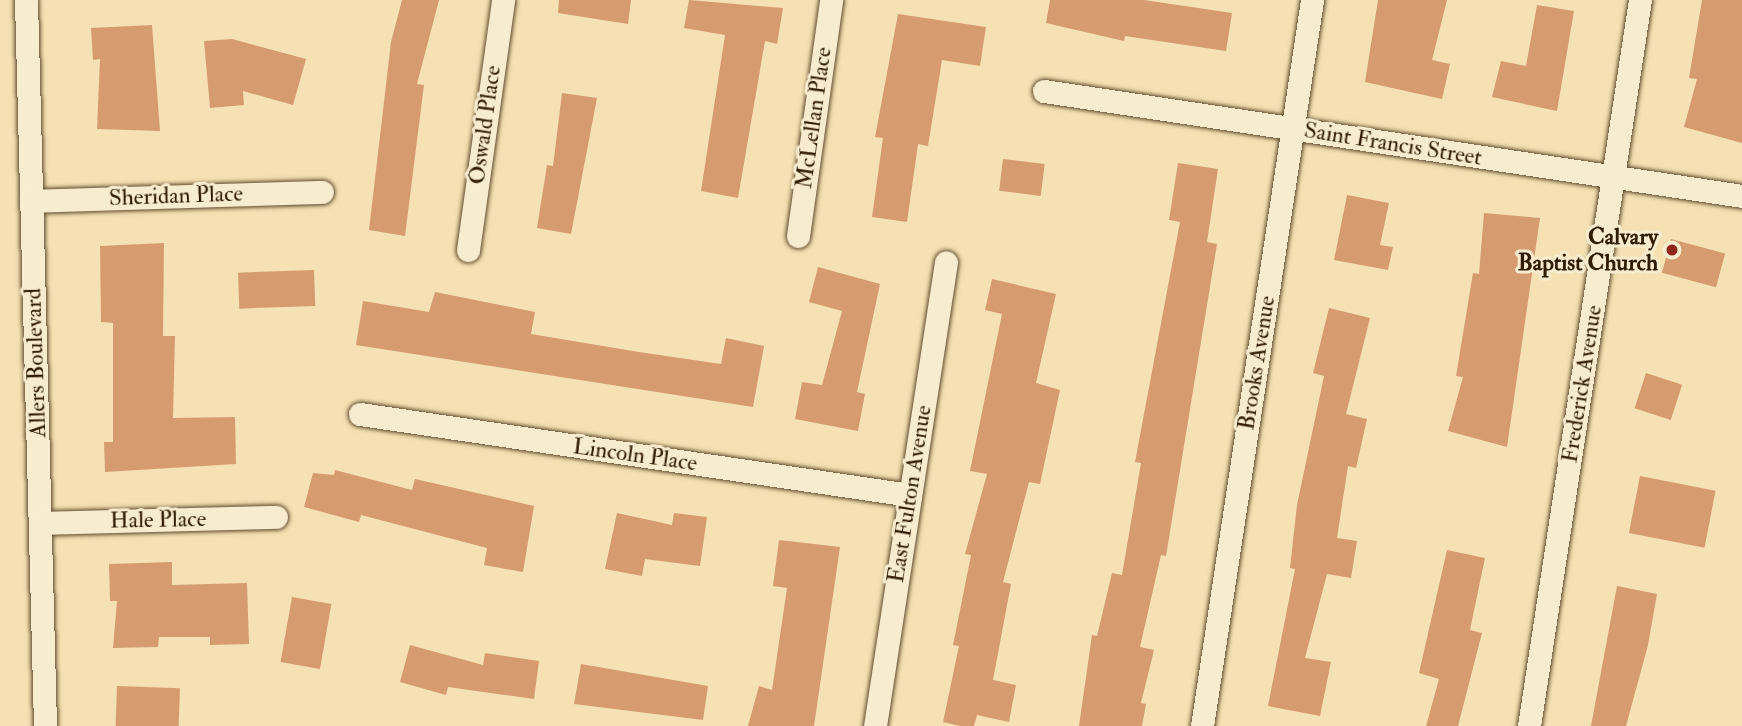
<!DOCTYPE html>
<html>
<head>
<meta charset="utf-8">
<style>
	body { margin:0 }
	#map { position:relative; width:1742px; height:726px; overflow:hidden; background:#f5e1b3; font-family:"IM FELL Double Pica",serif }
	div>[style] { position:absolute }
	.building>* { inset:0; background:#d69c6f; transform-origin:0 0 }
	.roads { filter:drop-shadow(0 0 2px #604c2e) drop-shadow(0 0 2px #604c2e) }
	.street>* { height:23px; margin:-11.5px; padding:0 11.5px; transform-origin:11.5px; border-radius:11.5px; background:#f8ecce }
	.dots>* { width:19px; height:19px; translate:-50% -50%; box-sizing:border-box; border:4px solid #f8ecce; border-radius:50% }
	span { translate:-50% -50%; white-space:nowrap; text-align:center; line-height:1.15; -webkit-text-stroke:6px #f8ecce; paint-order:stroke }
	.street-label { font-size:23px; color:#2f1b02 }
	.poi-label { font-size:23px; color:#2f1b02; font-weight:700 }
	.right { translate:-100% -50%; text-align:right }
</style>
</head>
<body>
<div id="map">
	<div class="building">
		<div style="clip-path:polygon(402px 0,439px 0,417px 84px,424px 85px,405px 236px,369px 230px,391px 42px)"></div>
		<div style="clip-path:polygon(559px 0,631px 0,628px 24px,558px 13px)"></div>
		<div style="clip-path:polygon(689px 0,783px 8px,777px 44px,765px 41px,738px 198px,701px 191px,725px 35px,684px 28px)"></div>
		<div style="clip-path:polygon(1050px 0,1144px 0,1232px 13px,1226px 51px,1125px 36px,1124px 41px,1046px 23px)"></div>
		<div style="clip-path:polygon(1378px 0,1447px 0,1432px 60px,1450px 64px,1442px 99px,1365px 82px)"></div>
		<div style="clip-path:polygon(1702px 0,1742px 0,1742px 143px,1684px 127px,1697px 79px,1689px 78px)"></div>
		<div style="clip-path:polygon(1537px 5px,1574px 11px,1557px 111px,1492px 97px,1501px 61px,1526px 66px)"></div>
		<div style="clip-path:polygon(898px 14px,986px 27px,980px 66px,942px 60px,928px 146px,918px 144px,907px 222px,872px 217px,883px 138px,875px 137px)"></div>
		<div style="clip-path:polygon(152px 25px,160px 131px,97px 129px,100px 59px,93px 60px,91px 28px)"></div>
		<div style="clip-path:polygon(232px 39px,306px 59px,293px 105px,243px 91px,244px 105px,210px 108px,204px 41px)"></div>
		<div style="clip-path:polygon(562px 93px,597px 98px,571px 234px,537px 228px,547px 165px,553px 166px)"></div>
		<div style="left:1003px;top:159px;width:42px;height:32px;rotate:7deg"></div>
		<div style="clip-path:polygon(1178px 163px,1218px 169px,1207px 242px,1217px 244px,1166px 556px,1161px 555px,1140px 647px,1154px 650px,1141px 703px,1146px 704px,1142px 726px,1079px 726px,1092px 635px,1097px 636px,1112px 573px,1122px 575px,1141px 463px,1135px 462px,1180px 222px,1169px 220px)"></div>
		<div style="clip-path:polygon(1347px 195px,1389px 203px,1380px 245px,1393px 247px,1388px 270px,1334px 260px)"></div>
		<div style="clip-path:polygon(1484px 213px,1540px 218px,1507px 447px,1448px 431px,1463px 377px,1456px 376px,1473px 273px,1479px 274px)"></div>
		<div style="left:1671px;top:239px;width:56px;height:35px;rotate:15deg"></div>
		<div style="clip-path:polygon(164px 243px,163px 336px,175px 336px,173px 418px,235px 417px,236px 464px,105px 472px,104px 442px,113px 442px,113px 323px,101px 322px,100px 246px)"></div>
		<div style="clip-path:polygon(818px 267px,880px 284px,857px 392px,865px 394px,858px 431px,795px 419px,802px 382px,822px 385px,842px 311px,809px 302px)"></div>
		<div style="left:314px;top:270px;width:36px;height:76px;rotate:88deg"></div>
		<div style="clip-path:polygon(992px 279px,1056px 294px,1036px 383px,1060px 390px,1040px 484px,1029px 482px,1003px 582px,1011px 584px,993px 680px,1016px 685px,1009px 722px,977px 715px,974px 726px,960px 726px,943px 722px,959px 646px,953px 645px,971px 555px,965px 554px,987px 474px,970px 471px,1002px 314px,985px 310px)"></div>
		<div style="clip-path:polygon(435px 292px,535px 312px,531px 334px,639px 352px,721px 364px,726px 338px,764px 346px,753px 407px,356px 345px,363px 301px,429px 312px)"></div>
		<div style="clip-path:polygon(1329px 308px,1370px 318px,1346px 414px,1367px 419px,1356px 468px,1348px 466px,1337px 538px,1357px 541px,1351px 578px,1327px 574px,1305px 658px,1331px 662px,1320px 716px,1268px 706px,1295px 569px,1290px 568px,1297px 505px,1324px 376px,1313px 373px)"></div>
		<div style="left:1646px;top:373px;width:38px;height:37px;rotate:18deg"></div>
		<div style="clip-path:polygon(335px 470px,412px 490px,415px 479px,534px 506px,523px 572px,484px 565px,487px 548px,361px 515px,359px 522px,304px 507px,313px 473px,334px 475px)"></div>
		<div style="left:1640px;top:476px;width:77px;height:58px;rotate:11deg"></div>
		<div style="clip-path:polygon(617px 513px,672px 525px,674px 513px,707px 517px,700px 566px,645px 559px,642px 576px,605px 569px)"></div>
		<div style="clip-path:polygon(779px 540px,840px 547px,814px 726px,748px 726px,759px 686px,772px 690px,787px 588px,773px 586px)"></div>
		<div style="clip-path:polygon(1447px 550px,1485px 558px,1470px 630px,1482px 633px,1458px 726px,1426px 726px,1439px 679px,1419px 673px)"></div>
		<div style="clip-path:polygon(172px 562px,172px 585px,247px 583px,249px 644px,210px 645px,210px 637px,159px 637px,158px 647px,113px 648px,117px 601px,110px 601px,109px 564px)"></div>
		<div style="clip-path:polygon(1617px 586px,1657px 594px,1648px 645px,1626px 726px,1591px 726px)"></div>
		<div style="left:292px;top:597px;width:40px;height:66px;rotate:10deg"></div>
		<div style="clip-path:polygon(410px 645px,483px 665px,485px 653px,539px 661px,534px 699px,448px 687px,446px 695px,400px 682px)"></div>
		<div style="clip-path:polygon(581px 664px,708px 686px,703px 720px,574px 704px)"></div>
		<div style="left:117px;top:686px;width:63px;height:40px;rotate:2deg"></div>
	</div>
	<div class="roads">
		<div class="street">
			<div style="left:26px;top:0;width:726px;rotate:88.5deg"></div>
			<div style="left:1044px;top:91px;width:706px;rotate:8.55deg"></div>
			<div style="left:31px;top:201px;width:291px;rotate:-1.8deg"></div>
			<div style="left:798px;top:236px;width:238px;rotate:-82deg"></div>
			<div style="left:468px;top:250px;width:252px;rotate:-82deg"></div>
			<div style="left:360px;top:414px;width:556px;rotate:8.38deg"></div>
			<div style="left:40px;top:523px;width:236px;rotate:-1.5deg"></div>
			<div style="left:875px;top:726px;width:469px;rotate:-81.3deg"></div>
			<div style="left:1202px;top:726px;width:734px;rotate:-81.38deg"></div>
			<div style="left:1529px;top:726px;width:734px;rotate:-81.31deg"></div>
		</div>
	</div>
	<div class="dots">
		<div style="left:1672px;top:250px;background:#8f2418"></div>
	</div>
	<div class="street-label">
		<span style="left:814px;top:118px;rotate:-82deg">McLellan Place</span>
		<span style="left:485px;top:125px;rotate:-82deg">Oswald Place</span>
		<span style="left:1393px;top:144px;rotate:9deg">Saint Francis Street</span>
		<span style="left:176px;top:196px;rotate:-2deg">Sheridan Place</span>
		<span style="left:36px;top:363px;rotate:-92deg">Allers Boulevard</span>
		<span style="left:1257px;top:363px;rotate:-81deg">Brooks Avenue</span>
		<span style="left:1582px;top:384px;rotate:-81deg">Frederick Avenue</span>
		<span style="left:635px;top:455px;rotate:8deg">Lincoln Place</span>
		<span style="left:910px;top:494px;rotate:-81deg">East Fulton Avenue</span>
		<span style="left:158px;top:520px;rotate:-1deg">Hale Place</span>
	</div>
	<div class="poi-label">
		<span class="right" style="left:1658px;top:250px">Calvary<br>Baptist Church</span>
	</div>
</div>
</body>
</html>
